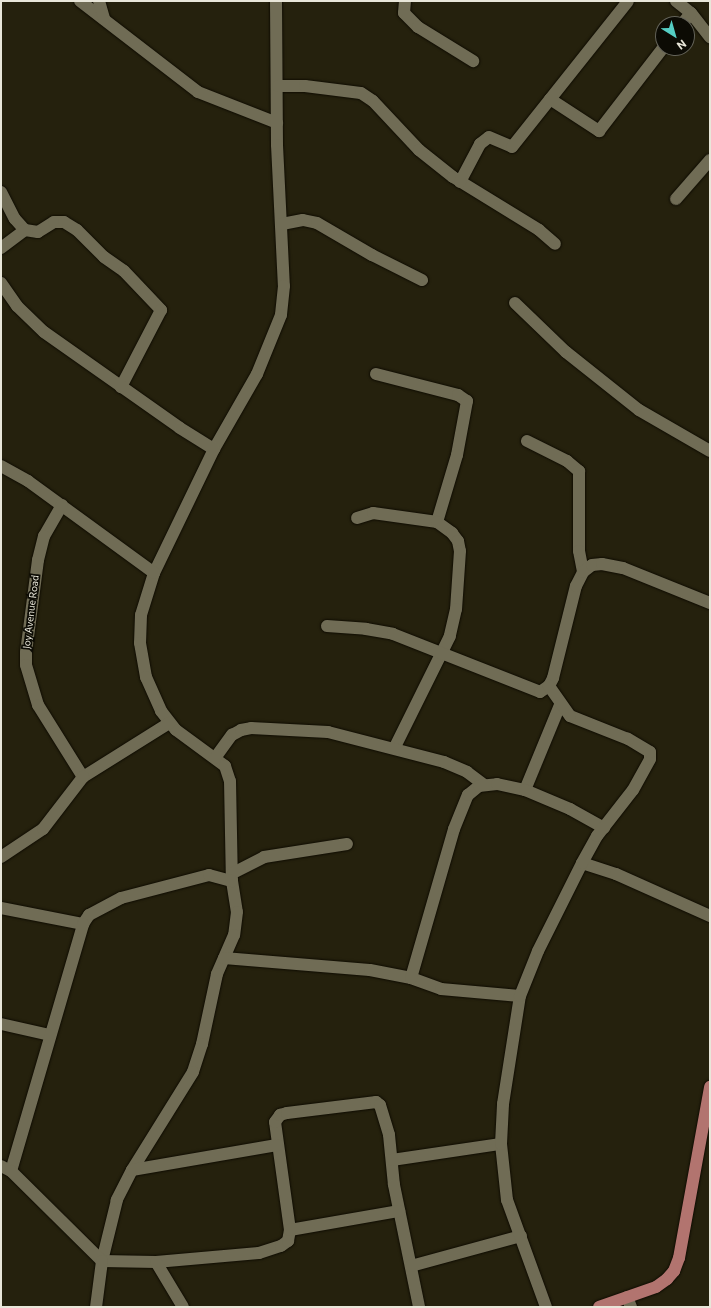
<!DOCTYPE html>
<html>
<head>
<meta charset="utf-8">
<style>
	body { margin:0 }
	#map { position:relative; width:711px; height:1308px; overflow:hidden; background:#25210d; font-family:Commissioner,sans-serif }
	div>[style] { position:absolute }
	.roads { filter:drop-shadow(0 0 1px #0e0b00) drop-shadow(0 0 1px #0e0b00) }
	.minor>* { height:12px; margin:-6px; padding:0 6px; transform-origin:6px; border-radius:6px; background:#706c55 }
	.tertiary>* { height:12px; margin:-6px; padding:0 6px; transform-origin:6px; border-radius:6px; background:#706c55 }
	.primary>* { height:12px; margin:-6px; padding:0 6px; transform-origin:6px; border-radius:6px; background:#b2746f }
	span { translate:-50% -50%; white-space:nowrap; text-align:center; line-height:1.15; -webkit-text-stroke:3.5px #0c0b04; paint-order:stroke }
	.street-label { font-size:10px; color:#e8e6d9 }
	.frame { position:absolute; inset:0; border:2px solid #e8e6d9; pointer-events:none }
	.north { position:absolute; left:655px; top:16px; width:40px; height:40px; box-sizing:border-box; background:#0c0b04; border:1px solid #646359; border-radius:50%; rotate:143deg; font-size:11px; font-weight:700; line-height:16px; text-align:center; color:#e8e6d9 }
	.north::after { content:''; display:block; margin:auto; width:14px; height:18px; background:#55cec4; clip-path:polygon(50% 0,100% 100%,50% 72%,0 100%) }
</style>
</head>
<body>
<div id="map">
	<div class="roads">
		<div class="minor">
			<div style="left:80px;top:1px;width:149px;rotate:37.6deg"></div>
			<div style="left:198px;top:92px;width:85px;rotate:21.4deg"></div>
			<div style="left:99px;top:1px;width:19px;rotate:74deg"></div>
			<div style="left:276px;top:1px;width:144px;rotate:89.6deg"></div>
			<div style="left:277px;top:145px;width:141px;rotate:87.2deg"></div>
			<div style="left:284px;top:286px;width:29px;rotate:96deg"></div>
			<div style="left:281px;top:315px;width:64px;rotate:112.1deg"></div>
			<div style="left:257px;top:374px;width:86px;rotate:119.8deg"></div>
			<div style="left:214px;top:449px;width:138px;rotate:115.8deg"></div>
			<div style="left:154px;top:573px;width:44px;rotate:107.2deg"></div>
			<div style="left:141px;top:615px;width:28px;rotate:92deg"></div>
			<div style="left:140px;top:643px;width:35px;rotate:80deg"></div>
			<div style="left:146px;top:677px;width:37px;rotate:66deg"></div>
			<div style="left:161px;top:711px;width:24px;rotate:52deg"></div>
			<div style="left:176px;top:730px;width:61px;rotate:36.3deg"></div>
			<div style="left:225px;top:766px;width:16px;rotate:72deg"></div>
			<div style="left:230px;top:781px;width:100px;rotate:88.9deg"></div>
			<div style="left:232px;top:881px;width:31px;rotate:81deg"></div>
			<div style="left:237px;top:912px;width:23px;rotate:97deg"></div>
			<div style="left:234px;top:935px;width:43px;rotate:113.6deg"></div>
			<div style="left:217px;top:974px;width:72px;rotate:102.1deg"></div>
			<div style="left:202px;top:1044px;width:29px;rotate:108deg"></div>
			<div style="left:193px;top:1072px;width:115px;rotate:121.9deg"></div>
			<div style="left:132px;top:1170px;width:34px;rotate:117deg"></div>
			<div style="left:117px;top:1200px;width:63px;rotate:103.8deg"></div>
			<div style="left:102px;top:1261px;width:54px;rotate:1.1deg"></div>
			<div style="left:156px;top:1262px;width:103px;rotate:-5deg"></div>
			<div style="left:259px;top:1253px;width:23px;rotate:-18deg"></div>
			<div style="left:281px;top:1246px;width:9px;rotate:-36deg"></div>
			<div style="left:288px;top:1241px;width:11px;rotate:-80deg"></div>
			<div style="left:290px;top:1230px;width:109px;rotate:-97.9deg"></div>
			<div style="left:275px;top:1122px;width:9px;rotate:-54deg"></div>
			<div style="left:280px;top:1115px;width:7px;rotate:-16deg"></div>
			<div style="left:287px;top:1113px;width:90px;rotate:-7deg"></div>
			<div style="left:376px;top:1102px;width:5px;rotate:37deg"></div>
			<div style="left:380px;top:1105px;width:31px;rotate:73deg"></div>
			<div style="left:389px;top:1135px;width:50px;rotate:84.3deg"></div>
			<div style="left:394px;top:1185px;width:125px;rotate:78.4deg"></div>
			<div style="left:405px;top:1px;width:12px;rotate:95deg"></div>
			<div style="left:404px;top:13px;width:20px;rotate:45deg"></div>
			<div style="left:418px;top:27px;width:65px;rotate:31.7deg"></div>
			<div style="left:676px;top:1px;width:19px;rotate:39deg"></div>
			<div style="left:691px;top:13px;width:31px;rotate:52deg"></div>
			<div style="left:682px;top:24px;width:14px;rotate:-51deg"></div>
			<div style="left:278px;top:86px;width:27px"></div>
			<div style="left:305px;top:86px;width:56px;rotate:7.1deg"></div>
			<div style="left:361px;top:93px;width:14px;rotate:34deg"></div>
			<div style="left:373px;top:101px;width:67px;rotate:46.8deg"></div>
			<div style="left:419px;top:150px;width:43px;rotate:38.5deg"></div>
			<div style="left:453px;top:177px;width:101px;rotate:31.6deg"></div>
			<div style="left:539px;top:230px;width:21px;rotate:41deg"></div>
			<div style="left:550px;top:99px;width:59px;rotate:33.1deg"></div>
			<div style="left:599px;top:131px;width:105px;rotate:-52.4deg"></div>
			<div style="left:460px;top:182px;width:43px;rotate:-62.2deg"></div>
			<div style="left:480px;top:144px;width:11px;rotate:-38deg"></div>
			<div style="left:489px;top:137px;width:25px;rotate:23deg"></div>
			<div style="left:512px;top:147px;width:186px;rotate:-51.5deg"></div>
			<div style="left:1px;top:192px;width:30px;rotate:63deg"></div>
			<div style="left:15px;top:219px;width:15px;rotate:48deg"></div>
			<div style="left:25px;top:230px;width:13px;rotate:9deg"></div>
			<div style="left:38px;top:232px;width:19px;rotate:-32deg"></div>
			<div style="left:54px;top:222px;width:10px"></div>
			<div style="left:64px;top:222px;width:15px;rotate:32deg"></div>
			<div style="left:77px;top:230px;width:38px;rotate:45deg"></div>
			<div style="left:104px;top:257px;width:24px;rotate:35deg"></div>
			<div style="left:124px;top:271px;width:54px;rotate:46.5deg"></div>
			<div style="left:161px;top:310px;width:87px;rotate:117.5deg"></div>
			<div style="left:676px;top:199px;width:52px;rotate:-48.9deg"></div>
			<div style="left:282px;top:224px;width:21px;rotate:-11deg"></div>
			<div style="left:303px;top:220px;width:14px;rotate:12deg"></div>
			<div style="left:317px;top:223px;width:64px;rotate:30.2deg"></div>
			<div style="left:372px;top:255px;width:56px;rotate:26.6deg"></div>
			<div style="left:1px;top:248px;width:30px;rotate:-37deg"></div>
			<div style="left:1px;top:283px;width:28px;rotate:55deg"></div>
			<div style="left:17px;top:306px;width:37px;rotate:44deg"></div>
			<div style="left:44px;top:332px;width:166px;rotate:35.2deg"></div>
			<div style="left:180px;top:428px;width:40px;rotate:32deg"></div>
			<div style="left:515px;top:303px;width:71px;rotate:43.9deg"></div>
			<div style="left:566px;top:352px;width:93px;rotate:38.5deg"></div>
			<div style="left:639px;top:410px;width:82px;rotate:30deg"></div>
			<div style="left:376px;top:374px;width:85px;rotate:14.4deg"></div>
			<div style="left:458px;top:395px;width:11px;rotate:34deg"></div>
			<div style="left:467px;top:401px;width:55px;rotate:100.5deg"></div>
			<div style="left:457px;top:455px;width:70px;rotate:106.6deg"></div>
			<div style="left:527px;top:441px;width:45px;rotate:26.6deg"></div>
			<div style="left:567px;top:461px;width:16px;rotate:40deg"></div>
			<div style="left:579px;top:471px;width:80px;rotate:90deg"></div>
			<div style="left:579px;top:551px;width:21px;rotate:79deg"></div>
			<div style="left:1px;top:466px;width:31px;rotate:29deg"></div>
			<div style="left:28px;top:481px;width:156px;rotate:36.1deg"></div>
			<div style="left:62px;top:505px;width:36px;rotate:120deg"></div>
			<div style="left:44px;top:536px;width:25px;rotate:104deg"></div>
			<div style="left:38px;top:560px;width:93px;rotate:97.4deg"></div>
			<div style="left:26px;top:652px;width:13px;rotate:90deg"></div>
			<div style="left:26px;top:665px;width:42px;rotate:73.3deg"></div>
			<div style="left:38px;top:705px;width:85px;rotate:58deg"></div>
			<div style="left:83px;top:777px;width:102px;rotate:-32.1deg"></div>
			<div style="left:357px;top:518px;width:17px;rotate:-17deg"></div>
			<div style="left:373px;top:513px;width:65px;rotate:8deg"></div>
			<div style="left:437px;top:522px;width:19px;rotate:36deg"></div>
			<div style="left:452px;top:533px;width:10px;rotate:53deg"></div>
			<div style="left:458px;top:541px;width:10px;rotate:79deg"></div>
			<div style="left:460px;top:551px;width:58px;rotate:93.9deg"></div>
			<div style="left:456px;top:609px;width:28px;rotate:103deg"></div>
			<div style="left:450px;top:636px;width:124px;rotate:116.4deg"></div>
			<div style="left:327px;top:626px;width:39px;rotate:4deg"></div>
			<div style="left:366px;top:629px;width:27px;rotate:10deg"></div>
			<div style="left:393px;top:634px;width:158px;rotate:21.5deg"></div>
			<div style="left:540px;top:692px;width:11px;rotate:-34deg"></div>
			<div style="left:549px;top:686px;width:9px;rotate:-63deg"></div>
			<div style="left:553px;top:678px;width:95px;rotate:-76deg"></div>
			<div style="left:576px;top:586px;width:16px;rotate:-63deg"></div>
			<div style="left:583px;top:572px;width:11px;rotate:-38deg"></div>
			<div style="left:592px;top:565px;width:10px;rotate:-6deg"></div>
			<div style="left:602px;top:564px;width:21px;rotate:11deg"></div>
			<div style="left:623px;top:568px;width:94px;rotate:21.9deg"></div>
			<div style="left:215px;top:758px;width:29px;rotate:-54deg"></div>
			<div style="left:232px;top:735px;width:10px;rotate:-29deg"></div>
			<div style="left:241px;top:730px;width:10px;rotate:-11deg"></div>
			<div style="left:251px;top:728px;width:77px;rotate:3deg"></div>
			<div style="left:328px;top:732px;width:120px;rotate:14.5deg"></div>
			<div style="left:444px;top:762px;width:25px;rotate:23deg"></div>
			<div style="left:467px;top:772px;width:20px;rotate:37deg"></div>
			<div style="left:525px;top:790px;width:92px;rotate:-67.6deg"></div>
			<div style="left:1px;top:857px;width:50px;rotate:-33.7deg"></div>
			<div style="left:43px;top:829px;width:66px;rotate:-52.4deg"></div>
			<div style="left:582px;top:863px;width:36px;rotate:18deg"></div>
			<div style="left:616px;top:874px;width:103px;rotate:24.1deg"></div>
			<div style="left:233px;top:873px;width:35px;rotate:-27deg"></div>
			<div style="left:264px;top:857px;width:84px;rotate:-8.9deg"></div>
			<div style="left:1px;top:908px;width:84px;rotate:11deg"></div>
			<div style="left:83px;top:924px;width:11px;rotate:-56deg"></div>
			<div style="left:89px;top:915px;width:36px;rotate:-28deg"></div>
			<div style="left:121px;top:898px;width:91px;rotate:-14.6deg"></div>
			<div style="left:209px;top:875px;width:24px;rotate:15deg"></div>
			<div style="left:224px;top:958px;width:146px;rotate:4.7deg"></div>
			<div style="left:370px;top:970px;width:42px;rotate:11deg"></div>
			<div style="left:411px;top:978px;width:32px;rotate:20deg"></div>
			<div style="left:441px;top:989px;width:79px;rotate:5.1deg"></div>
			<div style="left:411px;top:978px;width:155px;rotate:-73.9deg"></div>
			<div style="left:454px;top:829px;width:37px;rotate:-68deg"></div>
			<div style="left:468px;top:795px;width:14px;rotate:-39deg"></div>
			<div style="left:479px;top:786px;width:18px;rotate:-6deg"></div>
			<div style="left:497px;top:784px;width:29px;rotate:12deg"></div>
			<div style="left:525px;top:790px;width:49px;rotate:22.9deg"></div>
			<div style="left:570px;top:809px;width:39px;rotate:29deg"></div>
			<div style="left:1px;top:1024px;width:50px;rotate:12.7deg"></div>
			<div style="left:392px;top:1160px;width:110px;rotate:-8.4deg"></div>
			<div style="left:132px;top:1170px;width:147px;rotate:-9.8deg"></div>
			<div style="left:11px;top:1171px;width:257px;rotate:-73.7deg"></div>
			<div style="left:290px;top:1230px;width:111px;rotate:-9.9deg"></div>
			<div style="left:156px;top:1262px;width:52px;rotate:59deg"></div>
			<div style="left:411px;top:1266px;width:114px;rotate:-15.3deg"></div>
			<div style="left:627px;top:1297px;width:11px;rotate:68deg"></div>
			<div style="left:546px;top:1307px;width:114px;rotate:-110deg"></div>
			<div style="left:507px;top:1200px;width:56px;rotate:-96.1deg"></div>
			<div style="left:501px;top:1144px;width:40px;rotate:-87.1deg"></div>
			<div style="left:503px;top:1104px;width:109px;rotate:-81.1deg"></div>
			<div style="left:520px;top:996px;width:48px;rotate:-68.2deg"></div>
			<div style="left:538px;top:951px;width:98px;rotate:-63.4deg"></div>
			<div style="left:582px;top:863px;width:31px;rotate:-61deg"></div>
			<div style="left:597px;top:836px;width:58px;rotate:-52deg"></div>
			<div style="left:633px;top:790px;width:35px;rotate:-61deg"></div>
			<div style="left:650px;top:759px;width:7px;rotate:-90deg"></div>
			<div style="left:650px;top:752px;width:26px;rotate:-149deg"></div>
			<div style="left:628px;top:739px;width:62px;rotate:-158.4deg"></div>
			<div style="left:570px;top:716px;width:37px;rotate:-125deg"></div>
		</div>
		<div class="tertiary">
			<div style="left:1px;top:1166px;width:11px;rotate:27deg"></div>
			<div style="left:11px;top:1171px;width:128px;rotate:44.7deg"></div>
			<div style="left:102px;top:1261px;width:46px;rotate:97.4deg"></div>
		</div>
		<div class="primary">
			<div style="left:599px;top:1307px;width:60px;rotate:-19.3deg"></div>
			<div style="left:656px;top:1287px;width:14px;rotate:-36deg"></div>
			<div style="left:667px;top:1279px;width:11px;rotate:-49deg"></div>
			<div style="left:674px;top:1271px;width:14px;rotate:-69deg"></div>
			<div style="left:679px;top:1258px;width:174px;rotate:-79.7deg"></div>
		</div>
	</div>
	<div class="street-label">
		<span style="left:31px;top:612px;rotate:-83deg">Joy Avenue Road</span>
	</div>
	<div class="frame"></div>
	<div class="north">N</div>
</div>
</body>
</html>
